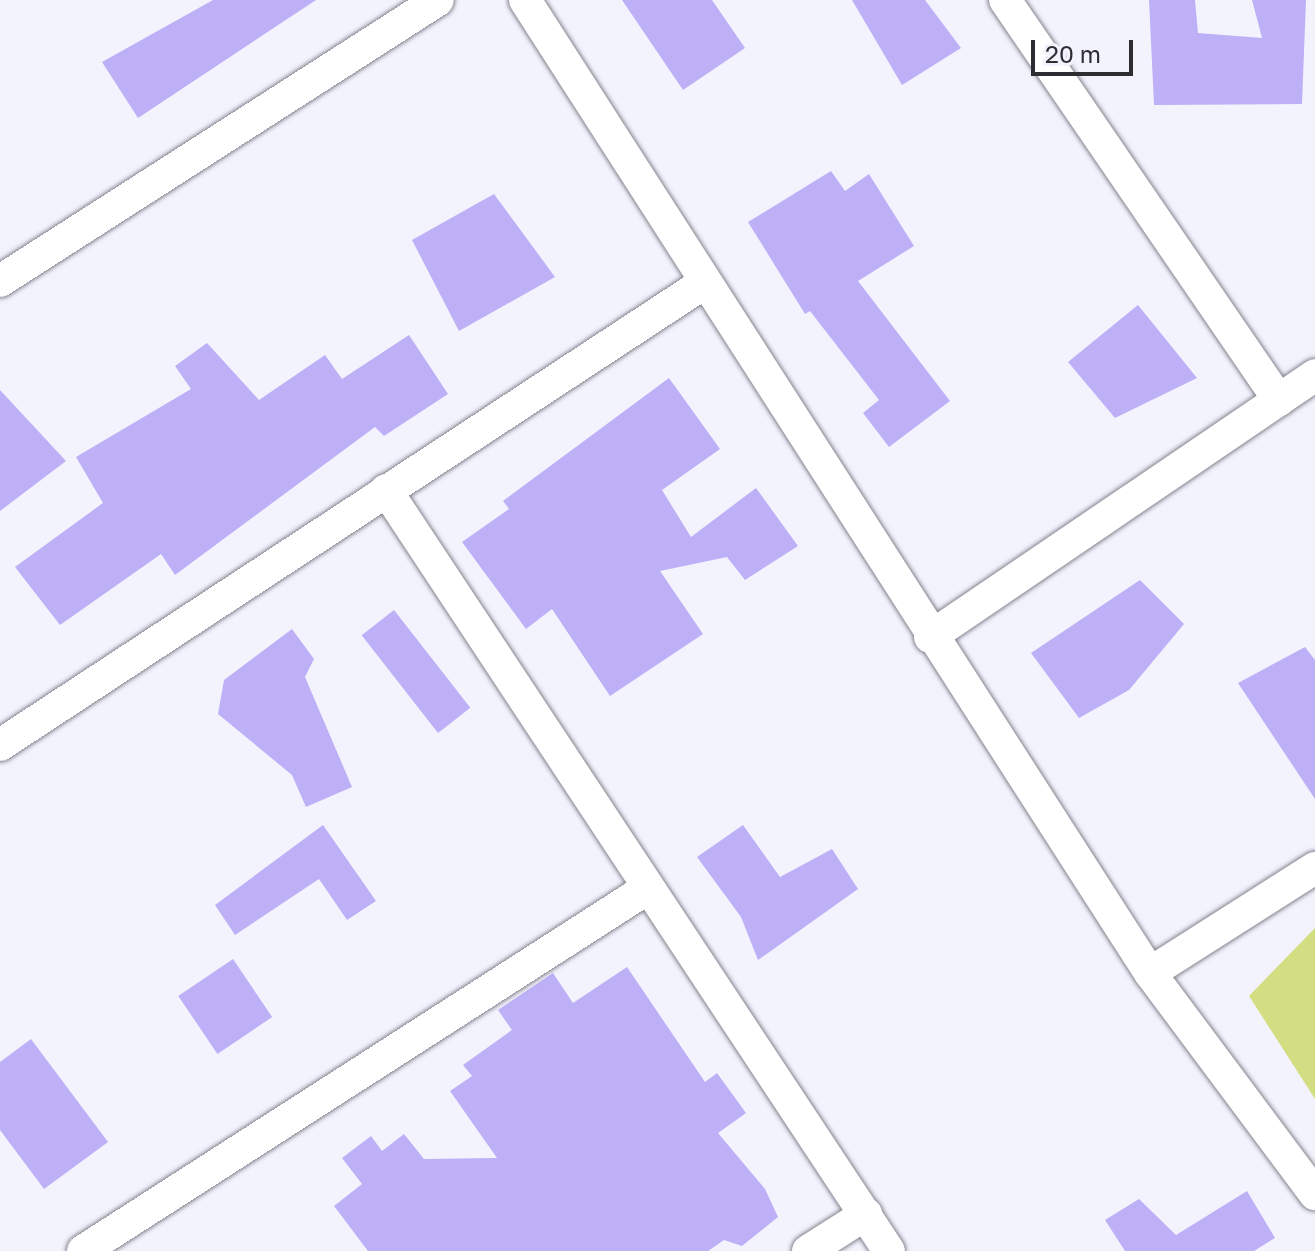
<!DOCTYPE html>
<html>
<head>
<meta charset="utf-8">
<style>
	body { margin:0 }
	#map { position:relative; width:1315px; height:1251px; overflow:hidden; background:#f3f3fe; font-family:"Golos Text",sans-serif }
	div>[style] { position:absolute }
	.green>* { inset:0; background:#d3dd81 }
	.building>* { inset:0; background:#bdb0f7; transform-origin:0 0 }
	.roads { filter:drop-shadow(0 0 2px #84848f) drop-shadow(0 0 2px #84848f) }
	.street>* { height:32px; margin:-16px; padding:0 16px; transform-origin:16px; border-radius:16px; background:#fff }
	span { translate:-50% -50%; white-space:nowrap; text-align:center; line-height:1.15; -webkit-text-stroke:6px #f3f3fe; paint-order:stroke }
	.scale { position:absolute; left:1031px; top:40px; width:102px; height:36px; box-sizing:border-box; border:4px solid #2e2e32; border-top:0; padding-left:10px; font-size:24px; line-height:28px; white-space:nowrap; color:#2e2e32; -webkit-text-stroke:6px #f3f3fe; paint-order:stroke }
</style>
</head>
<body>
<div id="map">
	<div class="green">
		<div style="clip-path:polygon(1315px 928px,1315px 1099px,1249px 996px)"></div>
	</div>
	<div class="building">
		<div style="clip-path:polygon(213px 0,316px 0,138px 118px,102px 62px)"></div>
		<div style="clip-path:polygon(622px 0,712px 0,745px 48px,683px 90px)"></div>
		<div style="clip-path:polygon(852px 0,925px 0,961px 48px,902px 85px)"></div>
		<div style="clip-path:polygon(1149px 0,1195px 0,1198px 33px,1262px 38px,1252px 0,1306px 0,1302px 104px,1154px 105px)"></div>
		<div style="clip-path:polygon(831px 171px,845px 191px,869px 174px,914px 246px,858px 281px,950px 401px,889px 447px,863px 413px,879px 400px,810px 311px,805px 314px,748px 222px)"></div>
		<div style="clip-path:polygon(494px 194px,555px 277px,459px 331px,412px 240px)"></div>
		<div style="clip-path:polygon(1138px 305px,1197px 378px,1115px 418px,1068px 362px)"></div>
		<div style="clip-path:polygon(409px 335px,448px 394px,384px 436px,375px 427px,175px 575px,161px 554px,60px 625px,15px 567px,103px 503px,76px 457px,191px 389px,175px 366px,207px 343px,259px 400px,325px 355px,342px 379px)"></div>
		<div style="clip-path:polygon(669px 378px,720px 449px,662px 490px,691px 537px,756px 488px,798px 546px,745px 580px,727px 557px,660px 571px,703px 634px,610px 696px,552px 609px,526px 629px,462px 542px,509px 509px,503px 501px)"></div>
		<div style="clip-path:polygon(0 390px,66px 461px,0 511px)"></div>
		<div style="clip-path:polygon(1140px 580px,1184px 624px,1129px 690px,1079px 718px,1031px 653px)"></div>
		<div style="left:394px;top:610px;width:124px;height:41px;rotate:52deg"></div>
		<div style="clip-path:polygon(292px 629px,314px 659px,305px 677px,352px 787px,306px 807px,292px 775px,218px 714px,224px 680px)"></div>
		<div style="clip-path:polygon(1305px 647px,1315px 660px,1315px 799px,1238px 683px)"></div>
		<div style="clip-path:polygon(323px 825px,376px 901px,347px 920px,319px 879px,235px 935px,215px 905px)"></div>
		<div style="clip-path:polygon(743px 825px,780px 877px,832px 849px,858px 889px,758px 960px,741px 917px,697px 857px)"></div>
		<div style="left:233px;top:959px;width:70px;height:66px;rotate:56deg"></div>
		<div style="clip-path:polygon(627px 967px,705px 1082px,717px 1073px,746px 1113px,718px 1133px,765px 1189px,778px 1217px,742px 1246px,724px 1240px,708px 1251px,368px 1251px,334px 1206px,362px 1184px,342px 1158px,371px 1136px,382px 1151px,404px 1134px,424px 1159px,497px 1158px,450px 1091px,472px 1076px,463px 1065px,512px 1030px,498px 1010px,553px 973px,573px 1003px)"></div>
		<div style="clip-path:polygon(31px 1039px,108px 1142px,44px 1189px,0 1130px,0 1062px)"></div>
		<div style="clip-path:polygon(1247px 1191px,1275px 1238px,1254px 1251px,1125px 1251px,1105px 1220px,1139px 1199px,1176px 1235px)"></div>
	</div>
	<div class="roads">
		<div class="street">
			<div style="left:525px;top:0;width:1156px;rotate:57.29deg"></div>
			<div style="left:1150px;top:973px;width:276px;rotate:53.3deg"></div>
			<div style="left:1005px;top:0;width:485px;rotate:55.6deg"></div>
			<div style="left:0;top:281px;width:520px;rotate:-32.68deg"></div>
			<div style="left:386px;top:490px;width:912px;rotate:56.54deg"></div>
			<div style="left:930px;top:637px;width:466px;rotate:-34.2deg"></div>
			<div style="left:0;top:745px;width:842px;rotate:-33.27deg"></div>
			<div style="left:1150px;top:973px;width:196px;rotate:-32.5deg"></div>
			<div style="left:83px;top:1251px;width:672px;rotate:-32.72deg"></div>
			<div style="left:808px;top:1251px;width:69px;rotate:-32.5deg"></div>
		</div>
	</div>
	<div class="scale">20 m</div>
</div>
</body>
</html>
